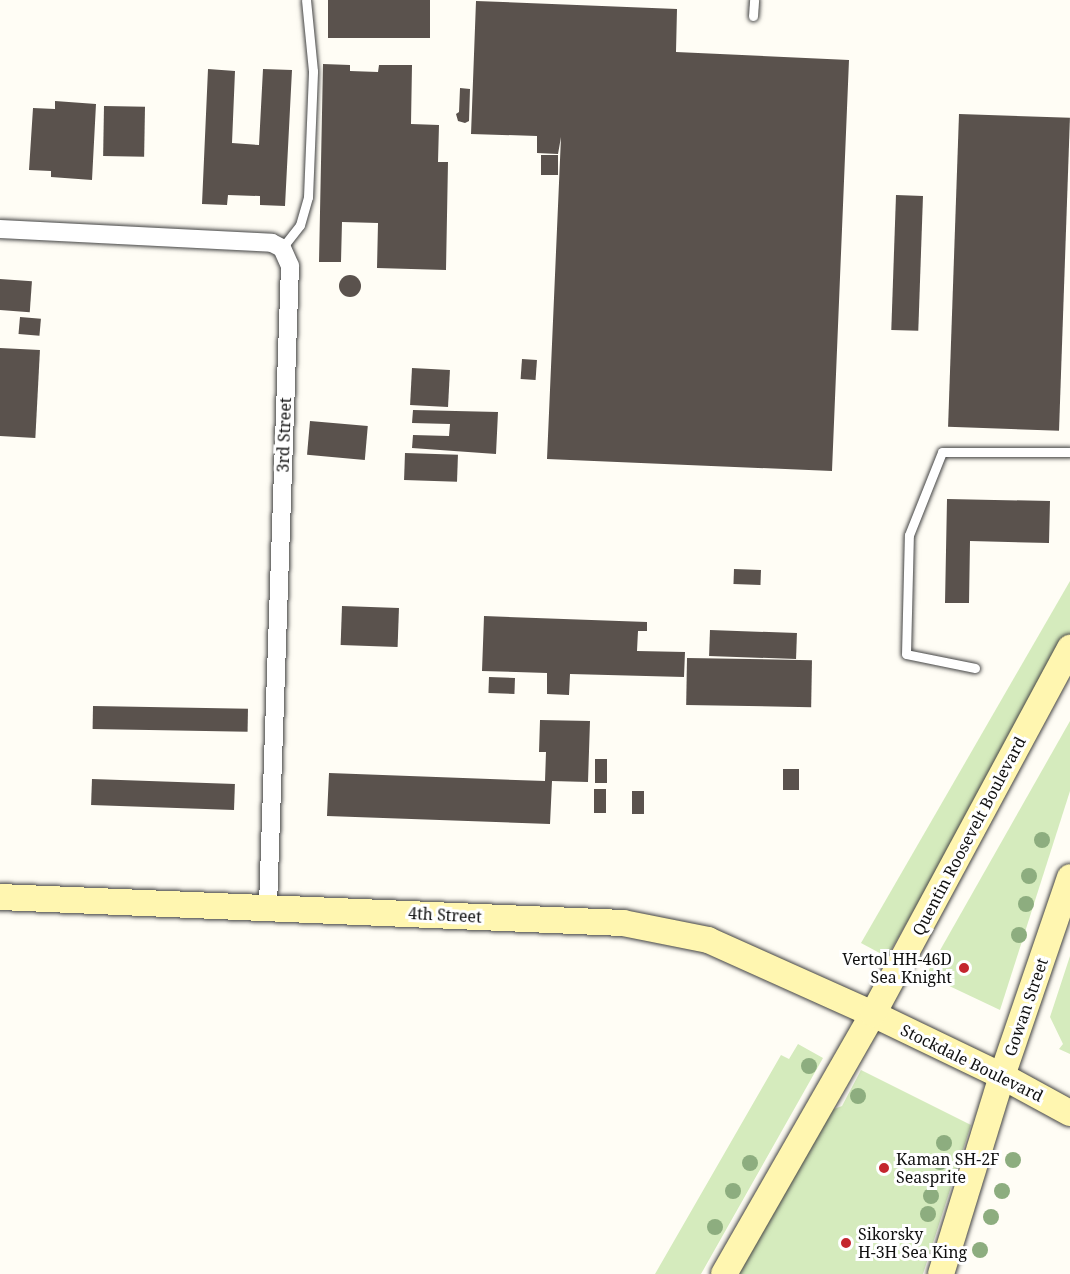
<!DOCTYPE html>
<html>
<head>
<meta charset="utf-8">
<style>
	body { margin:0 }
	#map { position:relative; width:1070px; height:1274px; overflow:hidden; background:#fffdf5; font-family:"Noto Serif",serif }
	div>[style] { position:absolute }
	.green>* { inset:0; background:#d5ebbd }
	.building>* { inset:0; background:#5a524d; transform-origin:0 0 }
	.round { border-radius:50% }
	.roads { filter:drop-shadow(0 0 2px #444) drop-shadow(0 0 2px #444) }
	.lane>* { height:9px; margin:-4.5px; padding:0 4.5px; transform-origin:4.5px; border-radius:4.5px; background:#fff }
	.street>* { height:18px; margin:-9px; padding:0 9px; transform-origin:9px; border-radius:9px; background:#fff }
	.secondary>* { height:26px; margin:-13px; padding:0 13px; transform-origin:13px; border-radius:13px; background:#fff6b0 }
	.trees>* { width:16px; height:16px; margin:-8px; border-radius:50%; background:#8dad7f }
	.dots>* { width:16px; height:16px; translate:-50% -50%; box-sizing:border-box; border:3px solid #fff; border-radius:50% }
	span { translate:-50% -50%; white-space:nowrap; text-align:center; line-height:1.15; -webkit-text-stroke:6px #fff; paint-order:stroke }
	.street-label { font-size:16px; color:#111 }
	.poi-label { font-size:16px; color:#111 }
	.right { translate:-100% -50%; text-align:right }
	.left { translate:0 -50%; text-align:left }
</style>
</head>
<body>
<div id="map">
	<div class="green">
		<div style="clip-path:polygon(1070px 581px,1070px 636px,1065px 647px,887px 957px,861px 943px)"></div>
		<div style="clip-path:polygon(1070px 721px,1070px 791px,1000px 1010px,926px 975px)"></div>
		<div style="clip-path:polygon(1070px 956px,1070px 1054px,1059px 1049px,1063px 1044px,1050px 1017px)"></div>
		<div style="clip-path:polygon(798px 1044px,823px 1058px,701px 1274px,655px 1274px,781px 1055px,789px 1059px)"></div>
		<div style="clip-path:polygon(861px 1070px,971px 1125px,923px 1274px,740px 1274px,738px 1272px,829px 1111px,842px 1106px)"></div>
	</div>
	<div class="building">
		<div style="left:328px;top:0;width:102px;height:38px"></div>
		<div style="clip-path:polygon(476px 1px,677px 9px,676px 52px,849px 60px,832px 471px,547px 459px,561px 137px,558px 154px,537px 153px,537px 136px,471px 134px)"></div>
		<div style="clip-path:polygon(323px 64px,350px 65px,350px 71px,378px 72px,379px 65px,412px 65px,411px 124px,439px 125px,438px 162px,448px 162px,446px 270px,377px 268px,378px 223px,342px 222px,341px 262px,319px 262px)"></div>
		<div style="clip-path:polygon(208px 69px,235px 71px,232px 143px,259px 145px,263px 69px,292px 70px,285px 206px,260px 205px,260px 196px,228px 195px,227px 205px,202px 204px)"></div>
		<div style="clip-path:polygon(460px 88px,470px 89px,469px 121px,465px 123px,458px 121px,456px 114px,459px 112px)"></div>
		<div style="clip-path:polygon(55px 101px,96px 104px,92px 180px,51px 177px,51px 171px,29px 170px,33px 108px,55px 109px)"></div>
		<div style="left:104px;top:106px;width:41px;height:50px;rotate:1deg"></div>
		<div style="left:959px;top:114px;width:111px;height:313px;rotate:2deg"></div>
		<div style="left:541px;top:155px;width:17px;height:20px"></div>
		<div style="left:896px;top:195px;width:27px;height:135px;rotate:2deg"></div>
		<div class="round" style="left:339px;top:275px;width:22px;height:22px"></div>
		<div style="left:0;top:279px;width:32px;height:31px;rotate:4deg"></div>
		<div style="left:20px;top:317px;width:21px;height:17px;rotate:5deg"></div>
		<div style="left:0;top:348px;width:40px;height:88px;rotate:3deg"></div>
		<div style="left:522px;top:359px;width:15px;height:20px;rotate:4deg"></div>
		<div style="left:412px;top:368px;width:38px;height:37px;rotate:3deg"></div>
		<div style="clip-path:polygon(413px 410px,498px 412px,496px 454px,412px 448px,413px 435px,449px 436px,450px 424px,412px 423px)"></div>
		<div style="left:310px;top:421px;width:58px;height:34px;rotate:5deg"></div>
		<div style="left:405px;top:453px;width:53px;height:27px;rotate:2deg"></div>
		<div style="clip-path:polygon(947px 499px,1050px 501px,1049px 543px,970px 541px,969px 603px,945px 603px)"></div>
		<div style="left:734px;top:569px;width:27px;height:15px;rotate:2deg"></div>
		<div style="left:342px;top:606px;width:57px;height:39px;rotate:2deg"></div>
		<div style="clip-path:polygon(484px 616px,647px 622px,647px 631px,638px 631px,637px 651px,685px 652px,684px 677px,570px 674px,569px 695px,547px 694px,547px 673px,482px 671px)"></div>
		<div style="left:710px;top:630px;width:87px;height:26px;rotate:2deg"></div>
		<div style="left:687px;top:658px;width:125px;height:47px;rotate:1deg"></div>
		<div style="left:489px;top:677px;width:26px;height:16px;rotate:2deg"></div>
		<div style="left:93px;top:706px;width:155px;height:23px;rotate:1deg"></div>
		<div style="clip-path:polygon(540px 720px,590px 721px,588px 782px,552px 781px,550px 824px,327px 816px,329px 773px,545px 781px,546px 752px,539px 752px)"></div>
		<div style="left:595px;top:759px;width:12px;height:24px"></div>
		<div style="left:799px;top:769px;width:21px;height:16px;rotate:90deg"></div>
		<div style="left:92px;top:779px;width:143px;height:26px;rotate:2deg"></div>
		<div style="left:594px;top:789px;width:12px;height:24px"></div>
		<div style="left:632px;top:791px;width:12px;height:23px"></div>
	</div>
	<div class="roads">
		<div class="lane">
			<div style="left:753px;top:16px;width:16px;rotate:-86deg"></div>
			<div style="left:282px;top:248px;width:29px;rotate:-52deg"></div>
			<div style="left:300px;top:225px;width:29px;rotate:-74deg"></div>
			<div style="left:308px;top:197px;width:126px;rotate:-87.7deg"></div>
			<div style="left:313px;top:71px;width:71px;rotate:-95.6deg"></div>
			<div style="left:975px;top:668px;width:70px;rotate:-168.5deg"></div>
			<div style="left:906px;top:654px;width:119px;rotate:-88.6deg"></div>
			<div style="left:909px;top:535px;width:89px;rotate:-68.3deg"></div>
			<div style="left:942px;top:452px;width:128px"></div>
		</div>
		<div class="street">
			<div style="left:0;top:229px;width:272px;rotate:2.9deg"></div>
			<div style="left:272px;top:243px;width:11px;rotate:27deg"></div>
			<div style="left:282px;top:248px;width:20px;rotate:66deg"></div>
			<div style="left:290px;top:266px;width:641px;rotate:91.97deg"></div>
		</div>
		<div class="secondary">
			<div style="left:0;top:897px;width:624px;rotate:2.39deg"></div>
			<div style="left:623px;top:923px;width:87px;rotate:11.3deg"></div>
			<div style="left:708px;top:940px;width:181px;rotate:24.2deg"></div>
			<div style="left:873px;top:1014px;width:143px;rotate:25.7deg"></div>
			<div style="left:1002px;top:1076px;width:77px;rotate:28.6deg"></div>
			<div style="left:724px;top:1274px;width:300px;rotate:-60.2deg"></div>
			<div style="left:873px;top:1014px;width:416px;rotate:-61.7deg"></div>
			<div style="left:941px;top:1274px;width:207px;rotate:-72.9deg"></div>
			<div style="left:1002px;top:1076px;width:210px;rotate:-71.1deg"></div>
		</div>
	</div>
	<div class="trees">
		<div style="left:1042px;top:840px"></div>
		<div style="left:1029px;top:876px"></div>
		<div style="left:1026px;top:904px"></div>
		<div style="left:1019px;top:935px"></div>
		<div style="left:809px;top:1066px"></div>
		<div style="left:858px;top:1096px"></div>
		<div style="left:944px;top:1143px"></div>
		<div style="left:1013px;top:1160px"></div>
		<div style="left:940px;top:1162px"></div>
		<div style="left:750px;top:1163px"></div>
		<div style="left:733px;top:1191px"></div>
		<div style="left:1002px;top:1191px"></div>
		<div style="left:931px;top:1196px"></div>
		<div style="left:928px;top:1214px"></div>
		<div style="left:991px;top:1217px"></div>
		<div style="left:715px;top:1227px"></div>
		<div style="left:980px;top:1250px"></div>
	</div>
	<div class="dots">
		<div style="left:964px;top:968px;background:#c4262e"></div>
		<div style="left:884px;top:1168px;background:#c4262e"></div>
		<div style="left:846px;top:1243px;background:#c4262e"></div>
	</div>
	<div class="street-label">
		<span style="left:284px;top:435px;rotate:-88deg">3rd Street</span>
		<span style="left:969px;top:836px;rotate:-62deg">Quentin Roosevelt Boulevard</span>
		<span style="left:445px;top:915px;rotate:3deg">4th Street</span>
		<span style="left:1026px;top:1007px;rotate:-71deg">Gowan Street</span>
		<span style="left:972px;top:1063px;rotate:26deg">Stockdale Boulevard</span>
	</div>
	<div class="poi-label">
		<span class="right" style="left:952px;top:968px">Vertol HH-46D<br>Sea Knight</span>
		<span class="left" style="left:896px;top:1168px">Kaman SH-2F<br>Seasprite</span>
		<span class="left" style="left:858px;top:1243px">Sikorsky<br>H-3H Sea King</span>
	</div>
</div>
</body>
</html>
